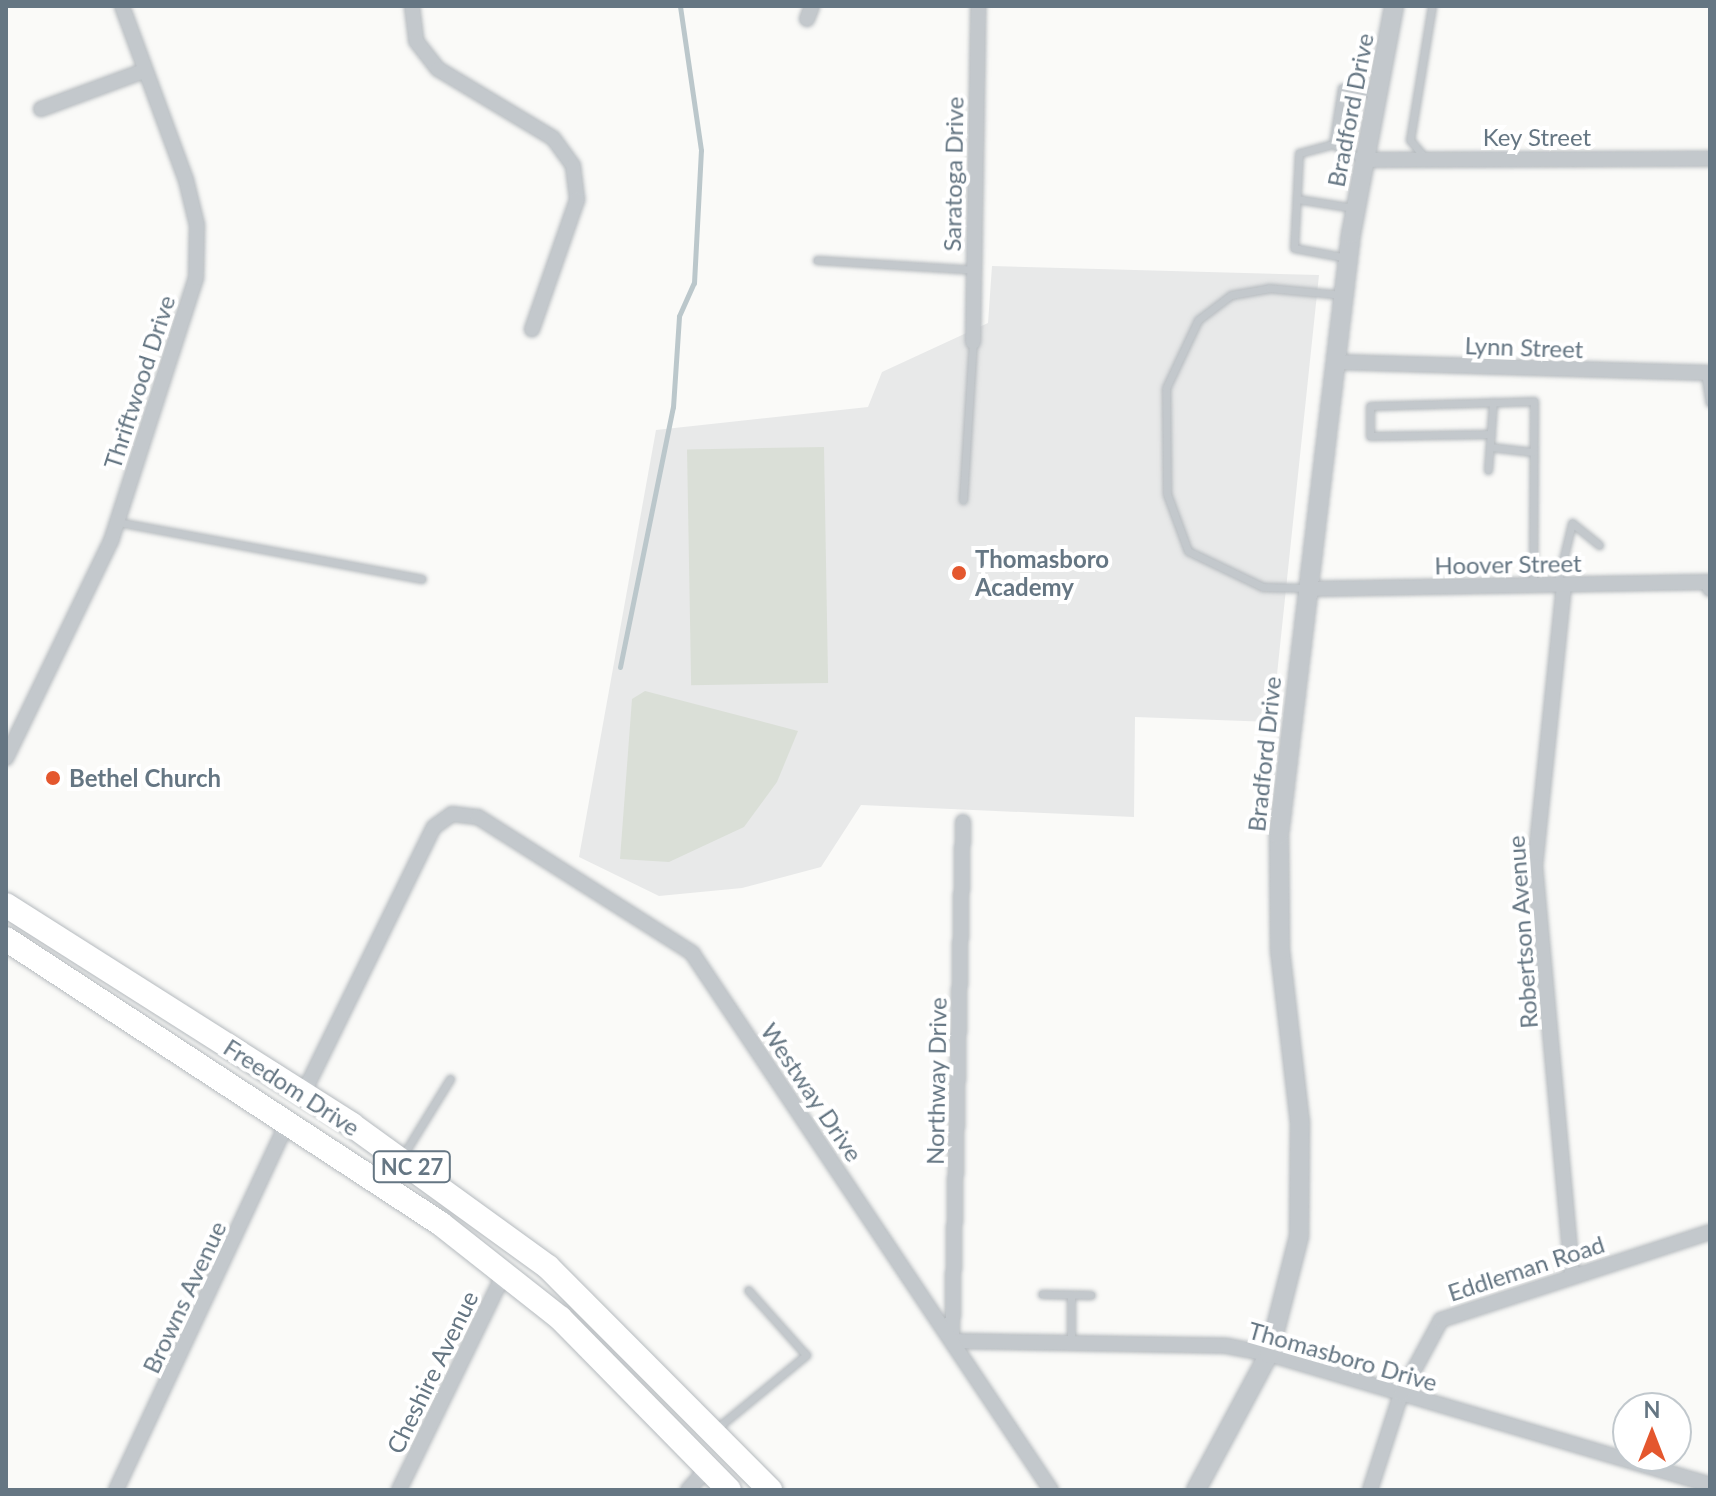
<!DOCTYPE html>
<html>
<head>
<meta charset="utf-8">
<style>
	body { margin:0 }
	#map { position:relative; width:1716px; height:1496px; overflow:hidden; background:#fafaf8; font-family:Lato,sans-serif }
	div>[style] { position:absolute }
	.built>* { inset:0; background:#e8e9e9 }
	.green>* { inset:0; background:#dadfd7; transform-origin:0 0 }
	.stream>* { height:5px; margin:-2.5px; padding:0 2.5px; transform-origin:2.5px; border-radius:2.5px; background:#bbc7cb }
	.roads { filter:drop-shadow(0 0 2px #b5babe) drop-shadow(0 0 2px #b5babe) }
	.service>* { height:7px; margin:-3.5px; padding:0 3.5px; transform-origin:3.5px; border-radius:3.5px; background:#c3c8cc }
	.minor>* { height:14px; margin:-7px; padding:0 7px; transform-origin:7px; border-radius:7px; background:#c3c8cc }
	.tertiary>* { height:18px; margin:-9px; padding:0 9px; transform-origin:9px; border-radius:9px; background:#c3c8cc }
	.primary>* { height:24px; margin:-12px; padding:0 12px; transform-origin:12px; border-radius:12px; background:#fff }
	.dots>* { width:22px; height:22px; translate:-50% -50%; box-sizing:border-box; border:4px solid #fff; border-radius:50% }
	span { translate:-50% -50%; white-space:nowrap; text-align:center; line-height:1.15; -webkit-text-stroke:8px #fff; paint-order:stroke }
	.shield-label span { padding:2px 6px; background:#fff; border:2px solid; border-radius:6px; -webkit-text-stroke-width:0 }
	.shield-label { font-size:22px; color:#657683; font-weight:700 }
	.street-label { font-size:24px; color:#657683 }
	.poi-label { font-size:24px; color:#657683; font-weight:700 }
	.left { translate:0 -50%; text-align:left }
	.frame { position:absolute; inset:0; border:8px solid #657683; pointer-events:none }
	.north { position:absolute; left:1612px; top:1392px; width:80px; height:80px; box-sizing:border-box; background:#fff; border:2px solid #c1c8cd; border-radius:50%; rotate:0deg; font-size:22px; font-weight:700; line-height:32px; text-align:center; color:#657683 }
	.north::after { content:''; display:block; margin:auto; width:28px; height:36px; background:#e4572e; clip-path:polygon(50% 0,100% 100%,50% 72%,0 100%) }
</style>
</head>
<body>
<div id="map">
	<div class="built">
		<div style="clip-path:polygon(992px 266px,1319px 275px,1272px 722px,1135px 717px,1134px 817px,861px 805px,821px 867px,742px 888px,659px 896px,579px 857px,656px 430px,868px 407px,882px 372px,988px 323px)"></div>
	</div>
	<div class="green">
		<div style="left:824px;top:447px;width:236px;height:137px;rotate:89deg"></div>
		<div style="clip-path:polygon(645px 691px,798px 731px,777px 782px,744px 827px,669px 862px,620px 859px,632px 699px)"></div>
	</div>
	<div class="stream">
		<div style="left:620px;top:667px;width:265px;rotate:-78.5deg"></div>
		<div style="left:673px;top:407px;width:91px;rotate:-86.2deg"></div>
		<div style="left:679px;top:316px;width:36px;rotate:-66deg"></div>
		<div style="left:694px;top:283px;width:133px;rotate:-87deg"></div>
		<div style="left:701px;top:150px;width:146px;rotate:-98.3deg"></div>
	</div>
	<div class="roads">
		<div class="service">
			<div style="left:1333px;top:144px;width:35px;rotate:165deg"></div>
			<div style="left:1299px;top:153px;width:95px;rotate:93deg"></div>
			<div style="left:1294px;top:248px;width:55px;rotate:10.5deg"></div>
			<div style="left:1362px;top:159px;width:33px;rotate:-153deg"></div>
			<div style="left:1333px;top:144px;width:57px;rotate:-80.9deg"></div>
			<div style="left:1342px;top:88px;width:35px;rotate:10deg"></div>
			<div style="left:1426px;top:159px;width:25px;rotate:-130deg"></div>
			<div style="left:1410px;top:140px;width:136px;rotate:-80.7deg"></div>
			<div style="left:1297px;top:199px;width:58px;rotate:9deg"></div>
			<div style="left:817px;top:260px;width:157px;rotate:3.6deg"></div>
			<div style="left:1705px;top:373px;width:30px;rotate:81deg"></div>
			<div style="left:1491px;top:434px;width:121px;rotate:179.1deg"></div>
			<div style="left:1370px;top:436px;width:30px;rotate:-90deg"></div>
			<div style="left:1370px;top:406px;width:164px;rotate:-1.7deg"></div>
			<div style="left:1534px;top:401px;width:185px;rotate:90.3deg"></div>
			<div style="left:1490px;top:447px;width:43px;rotate:6.6deg"></div>
			<div style="left:1488px;top:470px;width:68px;rotate:-85.8deg"></div>
			<div style="left:963px;top:500px;width:158px;rotate:-86.4deg"></div>
			<div style="left:118px;top:522px;width:309px;rotate:10.6deg"></div>
			<div style="left:1557px;top:585px;width:64px;rotate:-76.4deg"></div>
			<div style="left:1572px;top:523px;width:35px;rotate:39deg"></div>
			<div style="left:1305px;top:588px;width:42px;rotate:-178.6deg"></div>
			<div style="left:1263px;top:587px;width:83px;rotate:-154.4deg"></div>
			<div style="left:1188px;top:551px;width:61px;rotate:-110.2deg"></div>
			<div style="left:1167px;top:494px;width:106px;rotate:-90.5deg"></div>
			<div style="left:1166px;top:388px;width:75px;rotate:-64.8deg"></div>
			<div style="left:1198px;top:320px;width:41px;rotate:-37.1deg"></div>
			<div style="left:1231px;top:295px;width:39px;rotate:-10deg"></div>
			<div style="left:1269px;top:288px;width:74px;rotate:5.4deg"></div>
			<div style="left:402px;top:1157px;width:92px;rotate:-58.4deg"></div>
			<div style="left:1042px;top:1294px;width:49px;rotate:1.2deg"></div>
			<div style="left:1071px;top:1295px;width:48px;rotate:90deg"></div>
			<div style="left:716px;top:1429px;width:117px;rotate:-39.4deg"></div>
			<div style="left:806px;top:1355px;width:87px;rotate:-131.7deg"></div>
		</div>
		<div class="minor">
			<div style="left:412px;top:6px;width:35px;rotate:83deg"></div>
			<div style="left:416px;top:41px;width:36px;rotate:52deg"></div>
			<div style="left:438px;top:69px;width:134px;rotate:31deg"></div>
			<div style="left:553px;top:138px;width:34px;rotate:54deg"></div>
			<div style="left:573px;top:166px;width:34px;rotate:83deg"></div>
			<div style="left:577px;top:200px;width:137px;rotate:109.2deg"></div>
			<div style="left:807px;top:19px;width:14px;rotate:-69deg"></div>
			<div style="left:41px;top:109px;width:110px;rotate:-20.3deg"></div>
			<div style="left:1364px;top:160px;width:346px;rotate:-0.2deg"></div>
			<div style="left:973px;top:342px;width:336px;rotate:-89.1deg"></div>
			<div style="left:1336px;top:362px;width:374px;rotate:1.7deg"></div>
			<div style="left:1564px;top:585px;width:282px;rotate:95.9deg"></div>
			<div style="left:1535px;top:866px;width:411px;rotate:84.8deg"></div>
			<div style="left:1308px;top:589px;width:401px;rotate:-1deg"></div>
			<div style="left:1709px;top:582px;width:7px;rotate:82deg"></div>
			<div style="left:6px;top:758px;width:241px;rotate:-64.2deg"></div>
			<div style="left:111px;top:541px;width:276px;rotate:-72.1deg"></div>
			<div style="left:196px;top:278px;width:53px;rotate:-88.9deg"></div>
			<div style="left:197px;top:225px;width:46px;rotate:-103.7deg"></div>
			<div style="left:186px;top:180px;width:185px;rotate:-110.2deg"></div>
			<div style="left:963px;top:822px;width:519px;rotate:91.21deg"></div>
			<div style="left:952px;top:1341px;width:275px;rotate:1deg"></div>
			<div style="left:1227px;top:1346px;width:43px;rotate:10.8deg"></div>
			<div style="left:1269px;top:1354px;width:460px;rotate:16.5deg"></div>
			<div style="left:303px;top:1094px;width:297px;rotate:-63.9deg"></div>
			<div style="left:434px;top:827px;width:22px;rotate:-36deg"></div>
			<div style="left:452px;top:814px;width:26px;rotate:7deg"></div>
			<div style="left:478px;top:817px;width:254px;rotate:32.4deg"></div>
			<div style="left:692px;top:953px;width:646px;rotate:56.24deg"></div>
			<div style="left:116px;top:1490px;width:407px;rotate:-65deg"></div>
			<div style="left:399px;top:1490px;width:240px;rotate:-64.1deg"></div>
			<div style="left:688px;top:1490px;width:30px;rotate:-48deg"></div>
			<div style="left:1370px;top:1490px;width:101px;rotate:-72.1deg"></div>
			<div style="left:1401px;top:1394px;width:84px;rotate:-61.6deg"></div>
			<div style="left:1441px;top:1320px;width:283px;rotate:-18.1deg"></div>
		</div>
		<div class="tertiary">
			<div style="left:1196px;top:1490px;width:154px;rotate:-61.8deg"></div>
			<div style="left:1269px;top:1354px;width:122px;rotate:-75.7deg"></div>
			<div style="left:1299px;top:1236px;width:113px;rotate:-89.5deg"></div>
			<div style="left:1300px;top:1123px;width:174px;rotate:-96.6deg"></div>
			<div style="left:1280px;top:950px;width:115px;rotate:-90.5deg"></div>
			<div style="left:1279px;top:835px;width:605px;rotate:-83.17deg"></div>
			<div style="left:1351px;top:234px;width:232px;rotate:-79.3deg"></div>
		</div>
		<div class="primary">
			<div style="left:6px;top:905px;width:410px;rotate:32.4deg"></div>
			<div style="left:352px;top:1125px;width:242px;rotate:35.9deg"></div>
			<div style="left:548px;top:1267px;width:315px;rotate:45.1deg"></div>
			<div style="left:6px;top:939px;width:520px;rotate:33.23deg"></div>
			<div style="left:441px;top:1224px;width:152px;rotate:38.3deg"></div>
			<div style="left:560px;top:1318px;width:241px;rotate:45.5deg"></div>
		</div>
	</div>
	<div class="dots">
		<div style="left:959px;top:573px;background:#e4572e"></div>
		<div style="left:53px;top:778px;background:#e4572e"></div>
	</div>
	<div class="shield-label">
		<span style="left:412px;top:1167px">NC 27</span>
	</div>
	<div class="street-label">
		<span style="left:1350px;top:110px;rotate:-79deg">Bradford Drive</span>
		<span style="left:1537px;top:137px">Key Street</span>
		<span style="left:953px;top:174px;rotate:-89deg">Saratoga Drive</span>
		<span style="left:1524px;top:347px;rotate:2deg">Lynn Street</span>
		<span style="left:139px;top:382px;rotate:-72deg">Thriftwood Drive</span>
		<span style="left:1508px;top:564px;rotate:-1deg">Hoover Street</span>
		<span style="left:1264px;top:754px;rotate:-84deg">Bradford Drive</span>
		<span style="left:1522px;top:932px;rotate:-94deg">Robertson Avenue</span>
		<span style="left:936px;top:1081px;rotate:-89deg">Northway Drive</span>
		<span style="left:292px;top:1087px;rotate:33deg">Freedom Drive</span>
		<span style="left:812px;top:1092px;rotate:56deg">Westway Drive</span>
		<span style="left:1526px;top:1268px;rotate:-18deg">Eddleman Road</span>
		<span style="left:184px;top:1297px;rotate:-65deg">Browns Avenue</span>
		<span style="left:1343px;top:1356px;rotate:16deg">Thomasboro Drive</span>
		<span style="left:432px;top:1372px;rotate:-64deg">Cheshire Avenue</span>
	</div>
	<div class="poi-label">
		<span class="left" style="left:975px;top:573px">Thomasboro<br>Academy</span>
		<span class="left" style="left:69px;top:778px">Bethel Church</span>
	</div>
	<div class="frame"></div>
	<div class="north">N</div>
</div>
</body>
</html>
